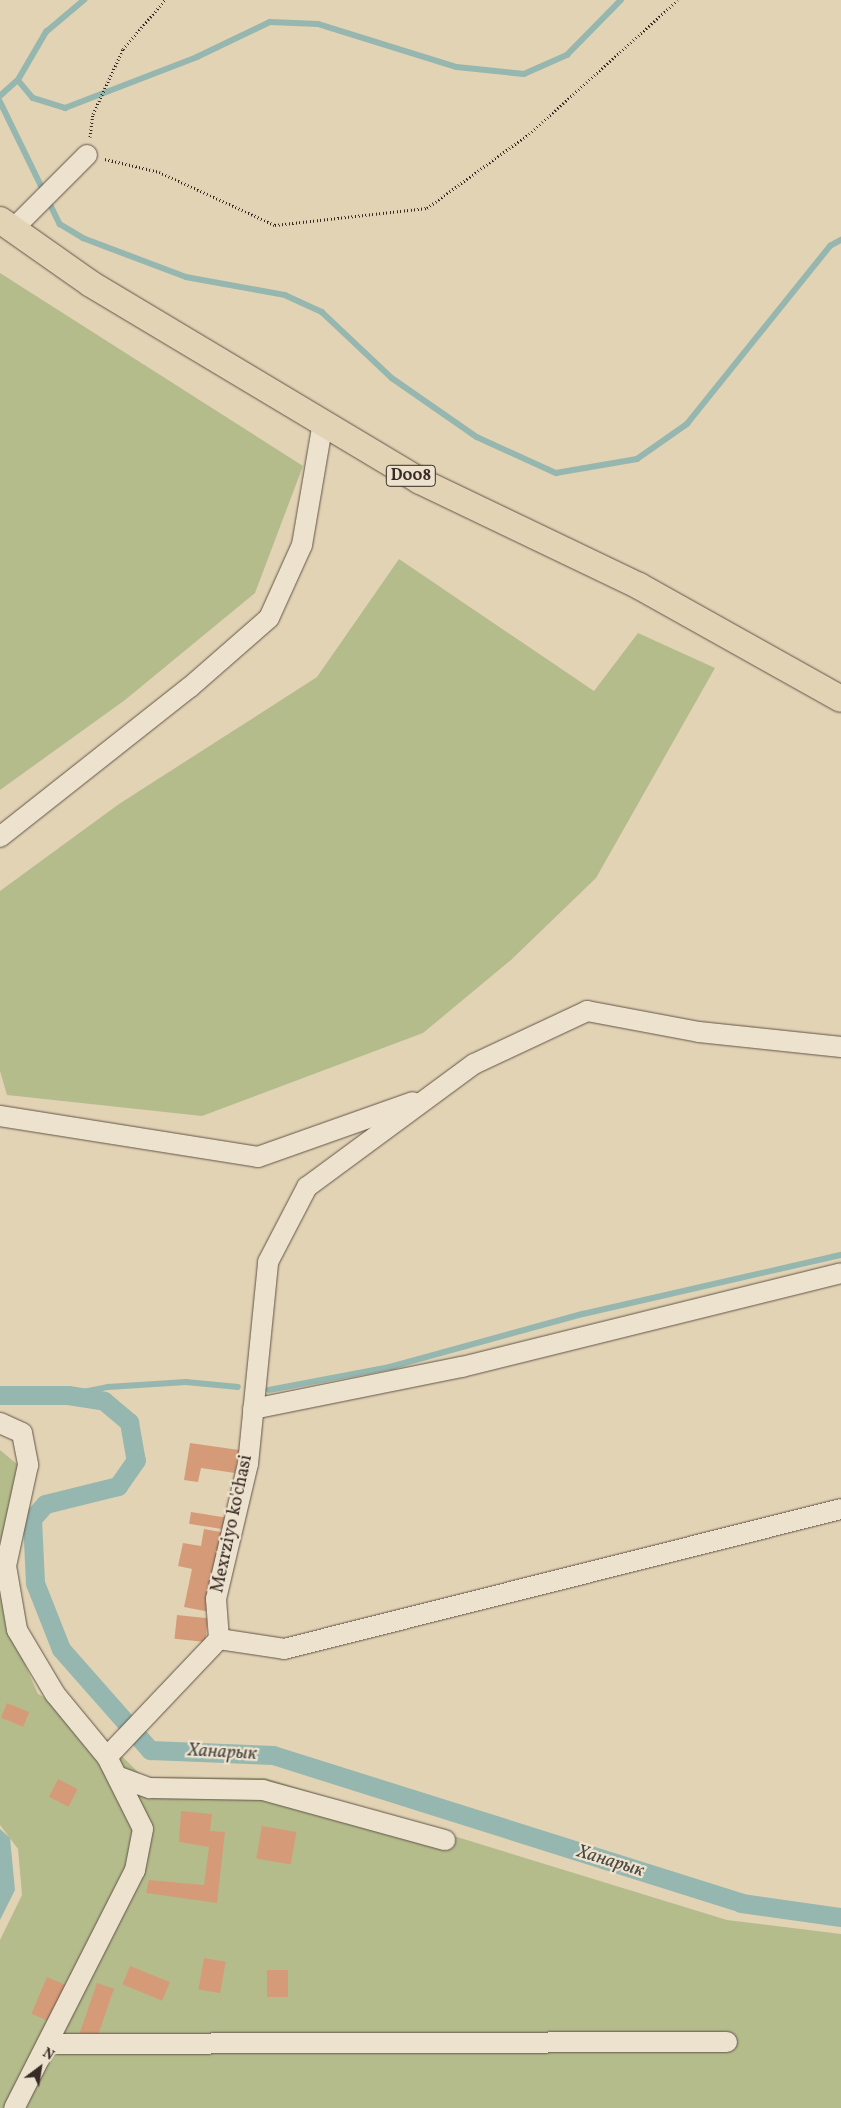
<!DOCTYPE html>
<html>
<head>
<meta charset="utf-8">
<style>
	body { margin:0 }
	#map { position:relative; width:841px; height:2108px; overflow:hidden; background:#e2d3b4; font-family:Vollkorn,serif }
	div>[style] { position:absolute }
	.green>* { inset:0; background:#b5bc8c }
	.water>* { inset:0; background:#95b7af }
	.stream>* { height:5.5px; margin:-2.75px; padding:0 2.75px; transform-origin:2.75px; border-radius:2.75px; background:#95b7af }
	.canal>* { height:19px; margin:-9.5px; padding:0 9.5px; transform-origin:9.5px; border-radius:9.5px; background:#95b7af }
	.building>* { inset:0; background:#d59b78; transform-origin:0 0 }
	.path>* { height:3px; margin-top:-1.5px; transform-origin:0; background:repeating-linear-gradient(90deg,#382b26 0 1px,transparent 0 3.5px) }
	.roads { filter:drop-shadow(0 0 1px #62554a) drop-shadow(0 0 1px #62554a) }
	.minor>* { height:20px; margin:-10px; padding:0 10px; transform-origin:10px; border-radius:10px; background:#ece2ce }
	.major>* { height:26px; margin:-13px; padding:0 13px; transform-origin:13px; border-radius:13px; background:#e2d3b4 }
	span { translate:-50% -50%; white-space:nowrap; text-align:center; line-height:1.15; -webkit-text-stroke:4.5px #ece2ce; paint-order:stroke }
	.shield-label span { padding:1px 4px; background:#ece2ce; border:1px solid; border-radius:4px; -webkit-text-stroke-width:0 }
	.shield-label { font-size:16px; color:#382b26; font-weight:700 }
	.street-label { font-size:18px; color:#382b26 }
	.water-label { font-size:19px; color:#4b4741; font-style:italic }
	.north { position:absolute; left:15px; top:2043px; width:50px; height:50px; -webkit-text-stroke:4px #ece2ce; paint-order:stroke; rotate:31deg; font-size:14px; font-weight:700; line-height:20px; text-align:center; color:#382b26 }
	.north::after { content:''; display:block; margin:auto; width:18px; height:22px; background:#382b26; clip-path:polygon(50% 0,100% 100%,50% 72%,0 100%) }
</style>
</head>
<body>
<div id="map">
	<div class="green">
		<div style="clip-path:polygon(0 273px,303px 466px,255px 593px,125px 700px,0 790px)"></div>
		<div style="clip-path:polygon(399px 559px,594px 691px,638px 633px,715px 668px,596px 878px,511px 960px,423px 1033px,202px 1116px,7px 1095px,0 1071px,0 891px,119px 804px,317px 677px)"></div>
		<div style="clip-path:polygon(0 1450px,18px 1465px,0 1545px)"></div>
		<div style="clip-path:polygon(0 1582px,8px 1626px,38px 1694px,83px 1718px,143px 1777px,265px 1778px,727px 1920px,841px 1934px,841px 2108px,0 2108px,0 1940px,22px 1895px,18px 1849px,0 1825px)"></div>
	</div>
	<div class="water">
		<div style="clip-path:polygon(0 1829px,10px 1838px,15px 1890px,0 1920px)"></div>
	</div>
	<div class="stream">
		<div style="left:18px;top:80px;width:23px;rotate:50deg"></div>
		<div style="left:33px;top:98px;width:34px;rotate:17deg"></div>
		<div style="left:65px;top:108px;width:142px;rotate:-21.1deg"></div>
		<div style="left:197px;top:57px;width:81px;rotate:-25.6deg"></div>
		<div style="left:270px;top:22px;width:48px;rotate:2.4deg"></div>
		<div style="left:318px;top:24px;width:145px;rotate:17.2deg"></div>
		<div style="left:457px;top:67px;width:67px;rotate:6deg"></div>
		<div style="left:524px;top:74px;width:47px;rotate:-23.8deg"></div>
		<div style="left:567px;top:55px;width:77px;rotate:-45.5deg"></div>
		<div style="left:0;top:96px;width:24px;rotate:-42deg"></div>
		<div style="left:18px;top:80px;width:56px;rotate:-59.7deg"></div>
		<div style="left:46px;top:32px;width:50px;rotate:-40.1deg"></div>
		<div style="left:0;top:101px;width:137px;rotate:64deg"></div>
		<div style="left:60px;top:224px;width:27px;rotate:31deg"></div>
		<div style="left:83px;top:238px;width:110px;rotate:20.7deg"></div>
		<div style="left:186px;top:277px;width:101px;rotate:10.3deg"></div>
		<div style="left:285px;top:295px;width:41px;rotate:24.7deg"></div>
		<div style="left:322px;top:312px;width:96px;rotate:43.3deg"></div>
		<div style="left:392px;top:378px;width:103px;rotate:34.8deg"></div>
		<div style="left:477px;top:437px;width:87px;rotate:24.5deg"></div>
		<div style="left:556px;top:473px;width:82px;rotate:-9.8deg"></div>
		<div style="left:637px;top:459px;width:61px;rotate:-35deg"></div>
		<div style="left:687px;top:424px;width:228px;rotate:-51.2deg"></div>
		<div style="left:830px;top:246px;width:13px;rotate:-29deg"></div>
		<div style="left:269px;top:1390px;width:123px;rotate:-10.8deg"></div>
		<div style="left:390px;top:1367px;width:200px;rotate:-15.4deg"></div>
		<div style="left:583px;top:1314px;width:265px;rotate:-12.9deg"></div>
		<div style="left:68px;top:1395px;width:41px;rotate:-11.3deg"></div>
		<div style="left:108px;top:1387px;width:78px;rotate:-3.7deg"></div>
		<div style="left:186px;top:1382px;width:52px;rotate:5.5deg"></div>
	</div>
	<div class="canal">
		<div style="left:0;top:1395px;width:68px"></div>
		<div style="left:68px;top:1395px;width:36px;rotate:9deg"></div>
		<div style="left:104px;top:1401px;width:33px;rotate:40deg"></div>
		<div style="left:129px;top:1422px;width:39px;rotate:80deg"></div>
		<div style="left:136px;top:1460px;width:32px;rotate:125deg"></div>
		<div style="left:118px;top:1486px;width:75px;rotate:166.1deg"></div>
		<div style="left:45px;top:1504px;width:20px;rotate:131deg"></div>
		<div style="left:32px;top:1519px;width:64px;rotate:87.3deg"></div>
		<div style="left:35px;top:1583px;width:71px;rotate:68.5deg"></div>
		<div style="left:61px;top:1649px;width:135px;rotate:48.6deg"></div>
		<div style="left:150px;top:1750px;width:123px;rotate:2.3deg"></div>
		<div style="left:273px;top:1755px;width:491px;rotate:17.5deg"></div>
		<div style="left:741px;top:1903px;width:101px;rotate:8deg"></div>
	</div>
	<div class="building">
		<div style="clip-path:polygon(190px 1443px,239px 1450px,235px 1473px,201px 1468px,198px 1482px,184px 1480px)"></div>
		<div style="left:191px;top:1512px;width:38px;height:12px;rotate:9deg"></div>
		<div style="clip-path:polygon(204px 1529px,226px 1533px,210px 1612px,184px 1607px,192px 1569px,178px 1566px,183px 1543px,201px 1546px)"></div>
		<div style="left:177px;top:1615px;width:31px;height:24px;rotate:6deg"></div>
		<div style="left:7px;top:1703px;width:24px;height:16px;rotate:22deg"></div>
		<div style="left:58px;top:1779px;width:22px;height:20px;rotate:27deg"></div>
		<div style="clip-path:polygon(181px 1811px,212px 1814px,210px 1831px,225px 1832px,217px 1903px,146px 1893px,149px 1880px,204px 1885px,209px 1847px,179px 1842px)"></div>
		<div style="left:262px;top:1826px;width:35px;height:33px;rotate:10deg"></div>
		<div style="left:204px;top:1958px;width:22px;height:32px;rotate:10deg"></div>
		<div style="left:130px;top:1966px;width:43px;height:20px;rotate:22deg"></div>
		<div style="left:267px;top:1970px;width:21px;height:27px"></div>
		<div style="left:47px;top:1977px;width:23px;height:40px;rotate:23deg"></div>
		<div style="left:97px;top:1983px;width:18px;height:53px;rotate:19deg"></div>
	</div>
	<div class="path">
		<div style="left:90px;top:137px;width:23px;rotate:-83deg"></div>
		<div style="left:93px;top:114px;width:72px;rotate:-65.2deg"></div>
		<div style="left:123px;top:49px;width:65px;rotate:-49.4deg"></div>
		<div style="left:105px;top:159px;width:56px;rotate:13.5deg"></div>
		<div style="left:159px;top:172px;width:128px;rotate:24.6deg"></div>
		<div style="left:275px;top:225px;width:153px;rotate:-6.4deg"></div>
		<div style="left:427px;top:208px;width:126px;rotate:-36deg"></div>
		<div style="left:529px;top:134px;width:200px;rotate:-42deg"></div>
	</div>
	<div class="roads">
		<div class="minor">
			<div style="left:12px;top:230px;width:106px;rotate:-45deg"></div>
			<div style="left:0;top:837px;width:241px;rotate:-38.3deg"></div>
			<div style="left:189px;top:688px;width:106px;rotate:-41.2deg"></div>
			<div style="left:269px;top:618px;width:80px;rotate:-65.7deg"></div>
			<div style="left:302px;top:545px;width:125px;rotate:-80.3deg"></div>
			<div style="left:0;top:1116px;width:261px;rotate:9deg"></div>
			<div style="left:258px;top:1157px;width:164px;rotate:-19.5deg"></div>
			<div style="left:253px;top:1409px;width:213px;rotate:-11.4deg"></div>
			<div style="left:462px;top:1367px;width:390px;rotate:-13.9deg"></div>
			<div style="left:0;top:1423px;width:24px;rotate:24deg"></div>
			<div style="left:22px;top:1433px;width:33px;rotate:79deg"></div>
			<div style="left:28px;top:1465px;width:103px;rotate:102.3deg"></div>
			<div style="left:6px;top:1566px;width:65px;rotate:80.2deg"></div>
			<div style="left:17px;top:1630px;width:74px;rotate:59.3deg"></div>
			<div style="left:55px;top:1694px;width:82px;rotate:50.5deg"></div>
			<div style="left:107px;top:1757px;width:80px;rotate:63.4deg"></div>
			<div style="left:143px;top:1829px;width:42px;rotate:101deg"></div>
			<div style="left:135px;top:1870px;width:267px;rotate:116.9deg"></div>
			<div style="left:219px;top:1639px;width:40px;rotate:-94.3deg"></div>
			<div style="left:216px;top:1599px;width:139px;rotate:-76.7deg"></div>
			<div style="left:248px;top:1464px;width:203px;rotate:-84.3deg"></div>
			<div style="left:268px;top:1262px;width:85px;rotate:-62.5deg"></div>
			<div style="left:307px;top:1187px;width:207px;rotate:-36.4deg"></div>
			<div style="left:474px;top:1064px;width:125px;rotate:-25.1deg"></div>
			<div style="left:587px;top:1011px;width:114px;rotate:10.6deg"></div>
			<div style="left:699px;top:1032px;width:143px;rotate:6deg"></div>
			<div style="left:219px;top:1639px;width:66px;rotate:8.7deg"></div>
			<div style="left:284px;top:1649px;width:574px;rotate:-14.11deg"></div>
			<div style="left:107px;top:1757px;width:163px;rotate:-46.5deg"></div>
			<div style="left:119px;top:1777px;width:33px;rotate:20deg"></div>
			<div style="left:150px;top:1788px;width:113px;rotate:1deg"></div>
			<div style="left:263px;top:1790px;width:189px;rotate:15.4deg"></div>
			<div style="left:47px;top:2044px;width:680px;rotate:-0.17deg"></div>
		</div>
		<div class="major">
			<div style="left:0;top:220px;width:111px;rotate:35.1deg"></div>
			<div style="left:91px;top:284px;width:383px;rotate:30.9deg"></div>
			<div style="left:420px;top:481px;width:243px;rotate:25.6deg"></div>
			<div style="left:639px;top:586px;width:231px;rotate:29.2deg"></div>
		</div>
	</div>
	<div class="shield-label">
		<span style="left:411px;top:476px">D008</span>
	</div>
	<div class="street-label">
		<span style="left:233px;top:1524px;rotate:-78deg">Mexrziyo ko'chasi</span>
	</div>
	<div class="water-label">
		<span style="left:222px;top:1753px;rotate:3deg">Ханарык</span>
		<span style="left:610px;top:1862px;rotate:17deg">Ханарык</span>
	</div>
	<div class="north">N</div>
</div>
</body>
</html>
